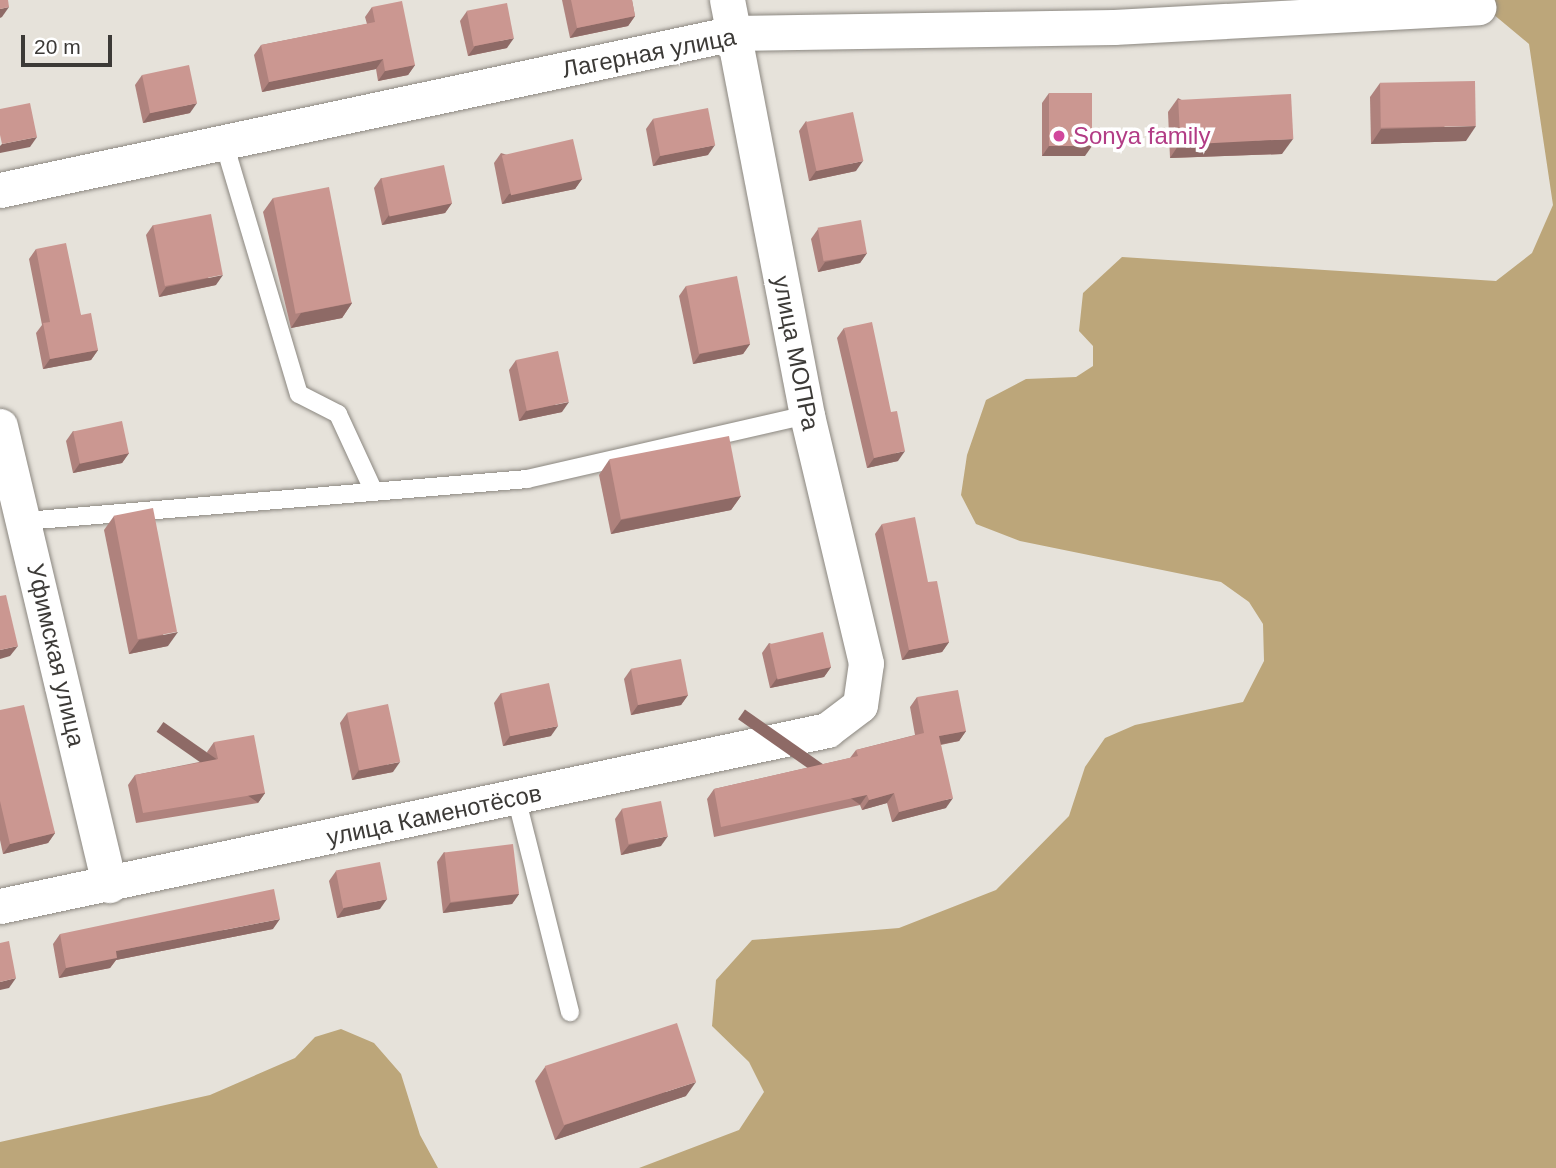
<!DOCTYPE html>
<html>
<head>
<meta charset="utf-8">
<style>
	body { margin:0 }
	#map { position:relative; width:1556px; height:1168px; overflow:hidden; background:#e6e2da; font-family:Arial,sans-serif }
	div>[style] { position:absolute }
	.forest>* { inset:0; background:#bca67a }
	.roads { filter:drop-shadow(0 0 2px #8b8780) drop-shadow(0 0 2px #8b8780) }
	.lane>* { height:18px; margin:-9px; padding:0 9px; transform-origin:9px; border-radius:9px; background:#fff }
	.street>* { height:35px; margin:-17.5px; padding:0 17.5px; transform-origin:17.5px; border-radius:17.5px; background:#fff }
	.wall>* { inset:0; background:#af827d }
	.shaded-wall>* { inset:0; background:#8e6a66; transform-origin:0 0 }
	.building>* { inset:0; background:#cb9791; transform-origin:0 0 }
	.dots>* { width:19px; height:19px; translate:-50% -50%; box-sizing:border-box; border:4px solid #fff; border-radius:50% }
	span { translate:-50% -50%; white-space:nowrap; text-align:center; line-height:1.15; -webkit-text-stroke:7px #fff; paint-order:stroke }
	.street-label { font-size:24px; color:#3c3a37 }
	.hotel-label { font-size:24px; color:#b23c85 }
	.left { translate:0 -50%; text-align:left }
	.scale { position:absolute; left:21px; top:35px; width:91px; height:32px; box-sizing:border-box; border:4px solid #3c3a37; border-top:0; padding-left:9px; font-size:21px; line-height:24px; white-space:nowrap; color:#3c3a37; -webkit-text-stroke:5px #fff; paint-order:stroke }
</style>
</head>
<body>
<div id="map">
	<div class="forest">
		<div style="clip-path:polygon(1483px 0,1556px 0,1556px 1168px,639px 1168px,739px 1130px,764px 1092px,749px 1062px,712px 1026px,716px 980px,752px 940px,899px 928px,996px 890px,1069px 816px,1085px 767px,1105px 738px,1135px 725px,1243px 702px,1264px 661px,1263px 624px,1249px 602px,1221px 582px,1020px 541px,976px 524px,961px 495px,967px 455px,986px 400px,1026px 379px,1076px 377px,1093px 366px,1093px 346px,1079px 331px,1083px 293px,1122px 257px,1496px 281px,1532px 253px,1553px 205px,1529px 44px,1481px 4px)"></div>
		<div style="clip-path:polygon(341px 1029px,374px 1043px,401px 1074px,420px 1135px,438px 1168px,0 1168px,0 1142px,210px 1095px,295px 1058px,315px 1037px)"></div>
	</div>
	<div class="roads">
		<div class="lane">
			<div style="left:224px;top:143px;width:262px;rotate:73.4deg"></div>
			<div style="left:299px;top:394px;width:44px;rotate:27.1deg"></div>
			<div style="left:338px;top:414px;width:86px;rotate:65.2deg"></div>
			<div style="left:25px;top:521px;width:504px;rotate:-4.78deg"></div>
			<div style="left:527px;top:479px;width:287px;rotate:-12.9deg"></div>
			<div style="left:516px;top:797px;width:222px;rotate:75.9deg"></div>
		</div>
		<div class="street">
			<div style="left:0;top:190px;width:751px;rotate:-12.07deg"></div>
			<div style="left:734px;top:33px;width:380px;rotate:-0.9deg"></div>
			<div style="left:1114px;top:27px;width:365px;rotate:-3.1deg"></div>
			<div style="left:0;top:426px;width:472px;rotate:76.6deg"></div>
			<div style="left:0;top:906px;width:846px;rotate:-12.01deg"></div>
			<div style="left:827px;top:730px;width:41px;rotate:-37.1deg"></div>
			<div style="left:860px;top:705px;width:42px;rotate:-81.9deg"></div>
			<div style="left:866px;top:663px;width:255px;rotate:-103.4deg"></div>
			<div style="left:807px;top:415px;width:423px;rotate:-100.9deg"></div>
		</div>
	</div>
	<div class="wall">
		<div style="clip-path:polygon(562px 0,632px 0,635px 16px,628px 26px,570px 38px)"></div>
		<div style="clip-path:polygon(372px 7px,415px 65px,408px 75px,378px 81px,376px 69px,262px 92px,254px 55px,261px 45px,367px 24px,365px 17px)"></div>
		<div style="clip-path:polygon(467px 11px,507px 48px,468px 56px,460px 21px)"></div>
		<div style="clip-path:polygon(142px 75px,190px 113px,143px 123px,135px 85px)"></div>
		<div style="clip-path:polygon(1380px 83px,1466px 141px,1371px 144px,1370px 97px)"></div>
		<div style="clip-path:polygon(1049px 93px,1085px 156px,1042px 156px,1042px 103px)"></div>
		<div style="clip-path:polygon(1178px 98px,1282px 154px,1170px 158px,1168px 112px)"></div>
		<div style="clip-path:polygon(653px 119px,708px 155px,653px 166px,646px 129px)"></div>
		<div style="clip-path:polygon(806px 121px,856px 171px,809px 181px,799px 131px)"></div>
		<div style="clip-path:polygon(501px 153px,582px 179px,575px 189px,502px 204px,494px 163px)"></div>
		<div style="clip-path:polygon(381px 178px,452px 203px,445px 213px,382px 225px,374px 188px)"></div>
		<div style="clip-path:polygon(273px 198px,352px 303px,342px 318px,291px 328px,263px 212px)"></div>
		<div style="clip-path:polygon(153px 225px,216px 285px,159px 297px,146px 235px)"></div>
		<div style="clip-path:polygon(818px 229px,867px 253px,860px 263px,818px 272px,811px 239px)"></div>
		<div style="clip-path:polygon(36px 249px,81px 315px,98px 350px,91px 360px,43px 369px,36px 333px,42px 325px,29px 259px)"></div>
		<div style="clip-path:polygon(686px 286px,750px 344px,743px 354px,693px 364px,679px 296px)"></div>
		<div style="clip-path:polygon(844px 328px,898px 461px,867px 468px,837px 338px)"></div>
		<div style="clip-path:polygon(516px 360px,562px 412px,519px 421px,509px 370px)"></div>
		<div style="clip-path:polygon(73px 431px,129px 453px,122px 463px,73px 473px,66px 441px)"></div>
		<div style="clip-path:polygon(609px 460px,741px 496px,731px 510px,611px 534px,599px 475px)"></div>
		<div style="clip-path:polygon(114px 516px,168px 646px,129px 654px,104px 530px)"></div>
		<div style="clip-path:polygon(882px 524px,949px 642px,942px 652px,902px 660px,875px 534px)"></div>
		<div style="clip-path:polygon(769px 643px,831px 667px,824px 677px,770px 688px,762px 653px)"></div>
		<div style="clip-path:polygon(631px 669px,688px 695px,681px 705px,631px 715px,624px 679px)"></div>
		<div style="clip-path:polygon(501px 693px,551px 736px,503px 746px,494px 703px)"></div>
		<div style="clip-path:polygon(917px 697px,966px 731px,959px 741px,941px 745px,946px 808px,892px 822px,887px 803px,862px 810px,860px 805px,714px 837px,707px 799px,714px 789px,850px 758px,856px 750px,915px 735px,910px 707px)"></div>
		<div style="clip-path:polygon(0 710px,55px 833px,48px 843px,3px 854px,0 840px)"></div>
		<div style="clip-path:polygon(347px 713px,393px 772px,352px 780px,340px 723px)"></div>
		<div style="clip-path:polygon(214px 742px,265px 793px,258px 803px,136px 823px,128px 785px,135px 775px,209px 760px,207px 752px)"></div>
		<div style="clip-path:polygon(622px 809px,661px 846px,621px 855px,615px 819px)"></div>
		<div style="clip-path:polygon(444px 852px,519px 894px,512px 904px,443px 913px,437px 862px)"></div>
		<div style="clip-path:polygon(336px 871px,380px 909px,337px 918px,329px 881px)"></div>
		<div style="clip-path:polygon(273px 929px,116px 960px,110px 968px,59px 978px,53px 944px,60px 934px)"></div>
		<div style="clip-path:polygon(545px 1067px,686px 1096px,555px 1140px,535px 1081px)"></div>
	</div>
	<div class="shaded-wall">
		<div style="clip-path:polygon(9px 7px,2px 17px,0 18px,0 9px)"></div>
		<div style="clip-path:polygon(635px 16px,628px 26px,570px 38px,577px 28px)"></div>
		<div style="clip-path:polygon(514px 38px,507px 48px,468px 56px,475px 46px)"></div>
		<div style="clip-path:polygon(383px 59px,376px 69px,262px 92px,269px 82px)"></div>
		<div style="clip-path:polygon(415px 65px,408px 75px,378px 81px,385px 71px)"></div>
		<div style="clip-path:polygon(197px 103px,190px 113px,143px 123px,150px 113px)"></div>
		<div style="clip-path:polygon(1476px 126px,1466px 141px,1371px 144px,1381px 129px)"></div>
		<div style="clip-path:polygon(37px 137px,30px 147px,0 153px,0 146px,2px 144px)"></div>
		<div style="clip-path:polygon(1293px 139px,1282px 154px,1170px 158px,1180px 143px)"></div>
		<div style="clip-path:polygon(715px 145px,708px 155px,653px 166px,660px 156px)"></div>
		<div style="clip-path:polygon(1049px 146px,1092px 146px,1085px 156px,1042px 156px)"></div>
		<div style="clip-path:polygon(863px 161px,856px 171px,809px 181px,816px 171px)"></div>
		<div style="clip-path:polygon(582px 179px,575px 189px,502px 204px,509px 194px)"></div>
		<div style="clip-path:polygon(452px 203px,445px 213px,382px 225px,389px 215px)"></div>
		<div style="clip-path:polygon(867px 253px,860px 263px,818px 272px,825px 262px)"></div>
		<div style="clip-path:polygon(223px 275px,216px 285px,159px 297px,166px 287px)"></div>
		<div style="clip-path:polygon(352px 303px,342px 318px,291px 328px,301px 313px)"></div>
		<div style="clip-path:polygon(750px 344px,743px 354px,693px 364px,700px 354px)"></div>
		<div style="clip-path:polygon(98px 350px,91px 360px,43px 369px,50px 359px)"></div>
		<div style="clip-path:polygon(569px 402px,562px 412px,519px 421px,526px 411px)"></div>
		<div style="clip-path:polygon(905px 451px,898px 461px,867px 468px,874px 458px)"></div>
		<div style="clip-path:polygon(129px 453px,122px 463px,73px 473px,80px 463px)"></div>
		<div style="clip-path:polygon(741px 496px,731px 510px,611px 534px,621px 520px)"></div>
		<div style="clip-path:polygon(178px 632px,168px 646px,129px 654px,139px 640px)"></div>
		<div style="clip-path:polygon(949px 642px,942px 652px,902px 660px,909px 650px)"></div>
		<div style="clip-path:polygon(18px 646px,10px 656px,0 659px,0 650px)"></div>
		<div style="clip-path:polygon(831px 667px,824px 677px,770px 688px,777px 678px)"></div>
		<div style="clip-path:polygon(688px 695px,681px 705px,631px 715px,638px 705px)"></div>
		<div style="clip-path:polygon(558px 726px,551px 736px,503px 746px,510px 736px)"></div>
		<div style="clip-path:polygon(966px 731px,959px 741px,932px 746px,939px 736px)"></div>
		<div style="clip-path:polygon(400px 762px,393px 772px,352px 780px,359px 770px)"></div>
		<div style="left:265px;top:793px;width:12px;height:124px;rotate:125deg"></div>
		<div style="clip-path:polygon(894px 793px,887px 803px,862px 810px,869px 800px)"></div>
		<div style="left:867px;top:795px;width:12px;height:149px;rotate:125deg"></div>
		<div style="clip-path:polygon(953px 798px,946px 808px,892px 822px,899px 812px)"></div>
		<div style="clip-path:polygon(55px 833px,48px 843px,3px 854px,10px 844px)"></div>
		<div style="clip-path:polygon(668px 836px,661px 846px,621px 855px,629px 845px)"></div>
		<div style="clip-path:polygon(519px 894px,512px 904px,443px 913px,450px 903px)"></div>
		<div style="clip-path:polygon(387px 899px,380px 909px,337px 918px,344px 908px)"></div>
		<div style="clip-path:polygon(280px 919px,273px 929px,116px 960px,110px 968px,59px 978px,66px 968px,116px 951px)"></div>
		<div style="clip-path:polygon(16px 978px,9px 988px,0 990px,0 982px)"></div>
		<div style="clip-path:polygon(696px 1082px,686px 1096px,555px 1140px,565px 1125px)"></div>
	</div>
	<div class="building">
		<div style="clip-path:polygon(0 0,8px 0,9px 7px,0 9px)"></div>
		<div style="clip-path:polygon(571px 0,632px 0,635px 16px,577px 28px)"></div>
		<div style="clip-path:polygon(402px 1px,415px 65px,385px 71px,383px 59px,269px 82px,261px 45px,375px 22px,372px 7px)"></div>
		<div style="left:507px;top:3px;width:36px;height:41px;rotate:79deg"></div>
		<div style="left:189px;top:65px;width:39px;height:48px;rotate:78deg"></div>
		<div style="left:1475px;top:81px;width:45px;height:95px;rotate:89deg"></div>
		<div style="left:1049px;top:93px;width:43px;height:53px"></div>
		<div style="left:1291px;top:94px;width:45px;height:113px;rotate:87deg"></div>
		<div style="clip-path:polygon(30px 103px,37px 137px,2px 144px,0 135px,0 109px)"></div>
		<div style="left:708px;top:108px;width:38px;height:56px;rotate:79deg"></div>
		<div style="left:853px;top:112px;width:50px;height:48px;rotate:78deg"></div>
		<div style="left:573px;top:139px;width:41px;height:73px;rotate:77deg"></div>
		<div style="left:444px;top:165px;width:39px;height:64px;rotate:78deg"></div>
		<div style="left:329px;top:187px;width:118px;height:57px;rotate:79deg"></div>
		<div style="left:211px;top:214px;width:62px;height:59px;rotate:79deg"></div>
		<div style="left:861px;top:220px;width:34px;height:44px;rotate:80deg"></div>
		<div style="clip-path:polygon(66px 243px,81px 315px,91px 313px,98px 350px,50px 359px,43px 323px,50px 322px,36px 249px)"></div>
		<div style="left:737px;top:276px;width:69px;height:52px;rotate:79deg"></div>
		<div style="clip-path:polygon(872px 322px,891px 412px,897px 411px,905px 451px,874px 458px,844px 328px)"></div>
		<div style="left:558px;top:351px;width:52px;height:43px;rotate:78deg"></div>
		<div style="left:122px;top:421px;width:33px;height:50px;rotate:78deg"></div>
		<div style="left:729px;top:436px;width:61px;height:122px;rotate:79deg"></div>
		<div style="left:153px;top:508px;width:126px;height:40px;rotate:79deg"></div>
		<div style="clip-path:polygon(915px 517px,928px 582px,937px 581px,949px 642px,909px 650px,882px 524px)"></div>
		<div style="clip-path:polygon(6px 595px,18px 646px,0 650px,0 596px)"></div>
		<div style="left:823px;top:632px;width:36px;height:55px;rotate:77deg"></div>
		<div style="left:681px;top:659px;width:37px;height:51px;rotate:79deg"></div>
		<div style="left:549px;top:683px;width:44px;height:49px;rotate:78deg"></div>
		<div style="clip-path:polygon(958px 690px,966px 731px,939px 736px,953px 798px,899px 812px,894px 793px,869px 800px,867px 795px,721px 827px,714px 789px,858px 756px,856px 750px,924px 733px,917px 697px)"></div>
		<div style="left:388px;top:704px;width:59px;height:42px;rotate:78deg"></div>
		<div style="clip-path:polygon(24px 705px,55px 833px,10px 844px,0 801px,0 710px)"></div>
		<div style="clip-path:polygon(254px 735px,265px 793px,143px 813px,135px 775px,218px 759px,214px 742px)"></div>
		<div style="left:661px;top:801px;width:36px;height:40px;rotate:79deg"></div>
		<div style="left:513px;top:844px;width:50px;height:69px;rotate:83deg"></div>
		<div style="left:380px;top:862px;width:38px;height:45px;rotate:79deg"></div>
		<div style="clip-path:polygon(274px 889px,280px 919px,116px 951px,117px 958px,66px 968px,60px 934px)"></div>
		<div style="clip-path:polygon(9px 941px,16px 978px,0 982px,0 943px)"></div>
		<div style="left:677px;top:1023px;width:62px;height:139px;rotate:72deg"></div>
	</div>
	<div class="dots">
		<div style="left:1059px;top:136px;background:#d1479c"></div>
	</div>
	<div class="street-label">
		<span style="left:649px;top:53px;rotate:-11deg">Лагерная улица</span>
		<span style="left:796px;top:353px;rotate:79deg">улица МОПРа</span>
		<span style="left:56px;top:655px;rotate:77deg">Уфимская улица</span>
		<span style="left:434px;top:815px;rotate:-12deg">улица Каменотёсов</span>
	</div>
	<div class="hotel-label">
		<span class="left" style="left:1073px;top:136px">Sonya family</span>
	</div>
	<div class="scale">20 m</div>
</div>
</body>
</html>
